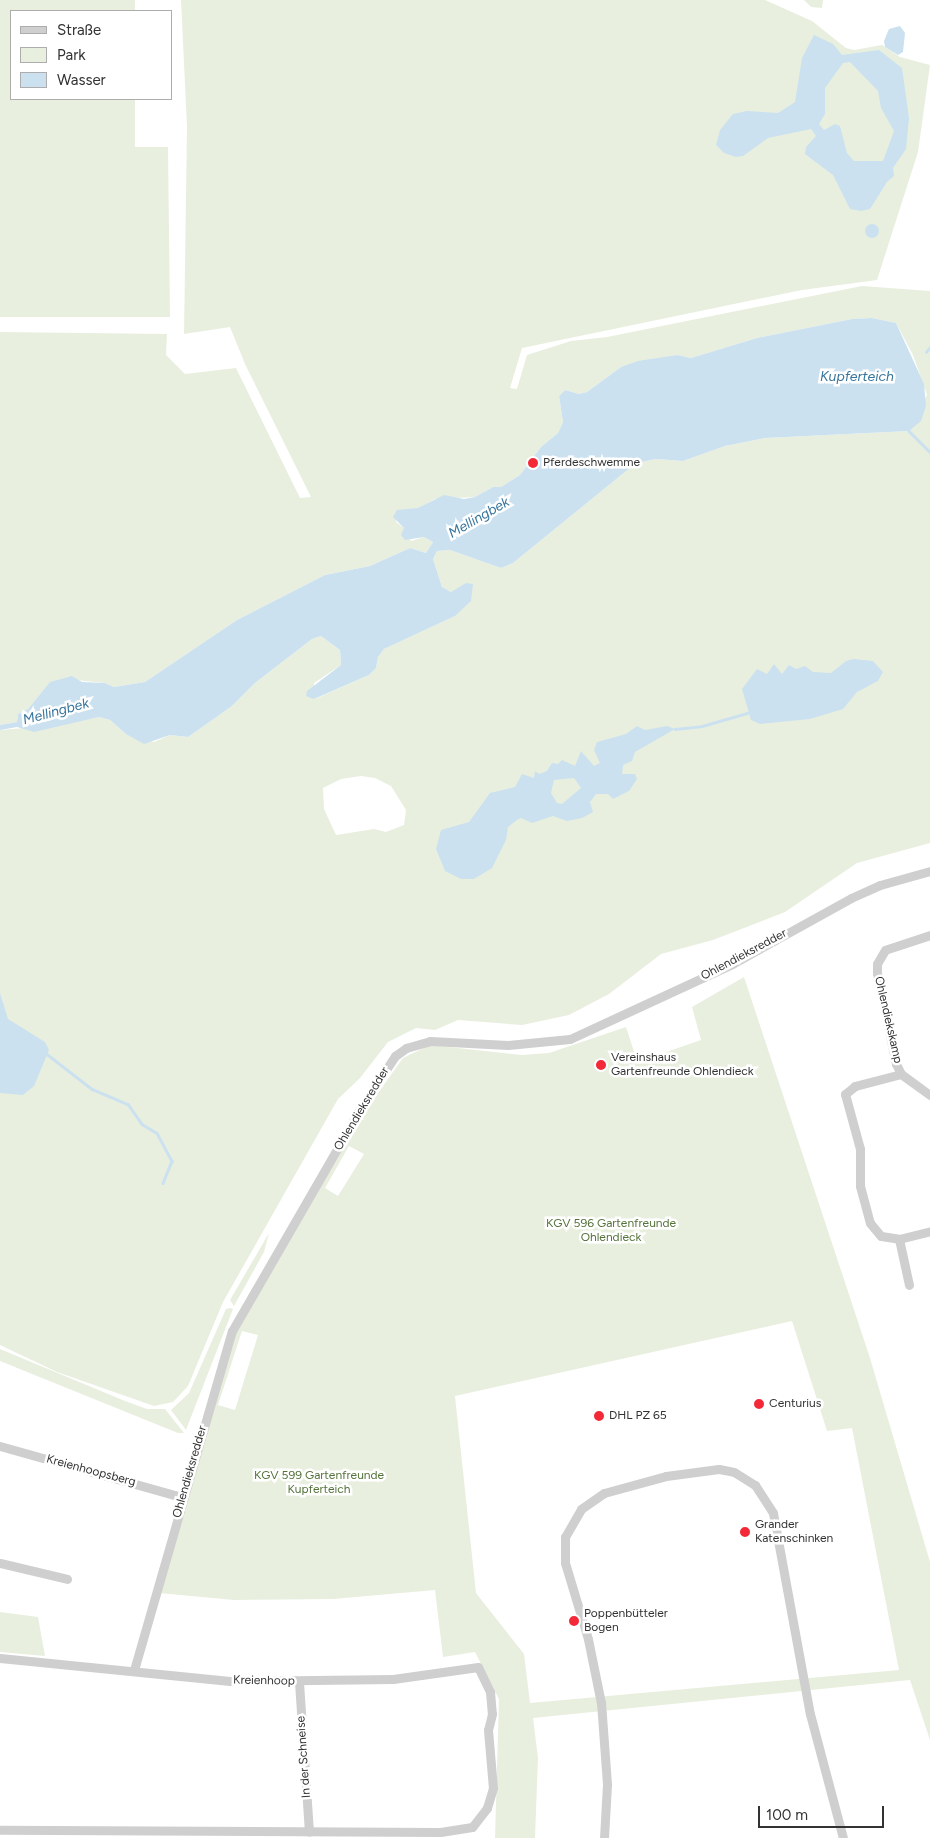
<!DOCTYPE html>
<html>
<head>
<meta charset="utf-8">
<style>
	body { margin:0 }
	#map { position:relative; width:930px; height:1838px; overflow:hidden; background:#fff; font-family:Figtree,sans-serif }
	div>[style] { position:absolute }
	.green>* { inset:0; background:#e8efdf }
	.water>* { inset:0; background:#cbe1f0 }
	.round { border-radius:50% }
	.stream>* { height:2.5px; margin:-1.25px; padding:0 1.25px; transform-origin:1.25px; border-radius:1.25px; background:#cbe1f0 }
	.street>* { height:9px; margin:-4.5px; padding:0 4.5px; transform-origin:4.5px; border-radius:4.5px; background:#cfcfcf }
	.dots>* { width:14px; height:14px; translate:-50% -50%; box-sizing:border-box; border:2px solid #fff; border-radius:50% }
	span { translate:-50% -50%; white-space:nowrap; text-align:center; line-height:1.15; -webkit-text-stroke:5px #fff; paint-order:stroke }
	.poi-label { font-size:12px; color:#323232 }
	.left { translate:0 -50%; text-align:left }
	.street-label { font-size:12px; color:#323232 }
	.park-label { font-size:12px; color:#54723a }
	.water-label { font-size:14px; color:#37759c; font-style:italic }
	.legend { position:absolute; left:10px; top:10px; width:162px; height:90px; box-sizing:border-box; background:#fff; border:1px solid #adadad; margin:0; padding:6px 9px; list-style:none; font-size:15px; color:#323232 }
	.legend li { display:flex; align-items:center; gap:10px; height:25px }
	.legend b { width:25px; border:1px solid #adadad }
	.scale { position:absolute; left:758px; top:1806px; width:126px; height:22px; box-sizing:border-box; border:2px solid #323232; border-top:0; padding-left:6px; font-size:15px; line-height:18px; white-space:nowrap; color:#323232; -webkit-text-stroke:4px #fff; paint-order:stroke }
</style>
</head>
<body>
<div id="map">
	<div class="green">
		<div style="clip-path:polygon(0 0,135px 0,135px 11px,11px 11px,11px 99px,135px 99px,135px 147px,168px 147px,170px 317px,0 317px)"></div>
		<div style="clip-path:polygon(evenodd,181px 0,765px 0,812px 21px,846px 48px,854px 50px,882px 45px,900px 57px,930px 65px,918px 152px,877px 280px,802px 290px,522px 348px,510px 388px,517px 389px,527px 355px,571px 341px,607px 337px,862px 286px,930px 291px,930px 843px,857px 863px,785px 912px,713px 940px,661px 954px,609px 994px,569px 1015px,522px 1025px,458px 1020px,435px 1030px,416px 1028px,388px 1042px,360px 1078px,338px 1099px,223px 1302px,188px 1386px,173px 1402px,154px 1406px,57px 1372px,0 1345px,0 730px,61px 725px,99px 717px,110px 720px,126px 734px,154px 742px,170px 735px,188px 737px,232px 706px,255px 683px,312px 639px,321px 636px,340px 650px,341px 665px,314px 683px,315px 699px,369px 675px,376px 668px,378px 657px,384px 649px,455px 616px,462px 588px,451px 592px,442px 587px,433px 559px,437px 551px,450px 550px,501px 568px,513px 563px,636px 463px,656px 459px,683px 461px,725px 446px,765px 438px,909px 431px,927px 395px,913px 355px,896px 323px,872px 318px,852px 319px,757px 338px,691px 358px,676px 355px,621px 367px,587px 392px,579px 394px,565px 390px,559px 396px,563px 422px,558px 433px,541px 447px,520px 475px,501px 487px,493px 487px,475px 497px,435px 499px,418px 509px,397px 511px,396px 522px,404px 528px,411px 541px,424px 537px,433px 542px,426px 553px,410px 548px,370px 566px,325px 575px,237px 620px,145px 682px,114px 687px,105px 683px,76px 680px,42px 692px,28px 709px,18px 714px,17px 722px,0 725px,0 332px,167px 334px,166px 355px,185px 374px,236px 368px,300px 498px,311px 497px,245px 364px,230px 327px,184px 334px,187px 127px,181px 0,361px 776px,375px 778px,391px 786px,406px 810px,404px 825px,386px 832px,374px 829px,336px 835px,324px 809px,323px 788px,341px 779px,361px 776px)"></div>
		<div style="clip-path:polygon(804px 0,823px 0,822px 8px,811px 7px)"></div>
		<div style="clip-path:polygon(evenodd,744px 977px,870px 1358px,930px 1562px,930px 1740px,910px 1680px,533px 1718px,538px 1758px,535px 1838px,495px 1838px,499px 1699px,475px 1652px,443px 1657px,435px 1590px,333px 1599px,234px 1600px,159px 1593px,230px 1345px,248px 1309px,370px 1104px,403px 1058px,430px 1045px,522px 1055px,549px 1053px,626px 1027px,637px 1061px,649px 1058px,701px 1040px,692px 1007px,744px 977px,349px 1146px,364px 1154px,338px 1196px,325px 1188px,349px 1146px,744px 977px,792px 1321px,827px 1431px,852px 1428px,899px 1670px,530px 1703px,524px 1654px,476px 1593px,455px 1396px,792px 1321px,744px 977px,242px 1331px,258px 1335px,235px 1410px,218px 1405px,242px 1331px)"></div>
		<div style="clip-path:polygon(269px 1233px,264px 1252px,234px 1306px,230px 1300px)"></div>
		<div style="clip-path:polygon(230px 1308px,233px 1309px,186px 1430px,171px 1410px,189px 1393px,226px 1309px)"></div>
		<div style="clip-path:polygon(0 1349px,125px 1401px,147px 1409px,165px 1409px,184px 1433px,178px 1433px,0 1361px)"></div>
		<div style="clip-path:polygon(0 1612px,38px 1617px,45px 1656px,0 1652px)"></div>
	</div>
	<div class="water">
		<div style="clip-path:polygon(900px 26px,905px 33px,903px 52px,898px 55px,885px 47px,884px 41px,889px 29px)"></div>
		<div style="clip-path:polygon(evenodd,814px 35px,833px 44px,842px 55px,879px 50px,902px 68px,909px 118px,906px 149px,893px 168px,894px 176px,887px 182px,870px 209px,861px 211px,850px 209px,833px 175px,805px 154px,806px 147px,816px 136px,811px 129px,768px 138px,743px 156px,736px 157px,724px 153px,716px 145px,720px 130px,733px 114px,747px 111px,778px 113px,795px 102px,802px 58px,814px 35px,850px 62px,878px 91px,881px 108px,894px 131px,883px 161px,854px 161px,847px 153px,840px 126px,835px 124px,824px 130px,819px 124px,825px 114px,825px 88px,843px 63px,850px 62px)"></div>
		<div class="round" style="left:865px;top:224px;width:14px;height:14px"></div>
		<div style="clip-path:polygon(872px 318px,896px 323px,924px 384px,926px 406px,921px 421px,909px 431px,765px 438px,725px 446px,683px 461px,656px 459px,636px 463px,513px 563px,501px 568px,450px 550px,437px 551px,433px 559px,442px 587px,451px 592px,466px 583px,473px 584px,471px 601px,455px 616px,384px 649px,378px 657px,376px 668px,369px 675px,314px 699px,306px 696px,307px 691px,341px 665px,340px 650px,321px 636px,312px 639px,255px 683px,232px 706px,188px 737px,170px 735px,144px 744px,126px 734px,110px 720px,99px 717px,34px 732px,17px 727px,0 730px,0 725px,17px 722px,18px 714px,28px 709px,50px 682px,72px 676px,82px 682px,105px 683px,114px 687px,145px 682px,237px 620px,325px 575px,370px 566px,410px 548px,426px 553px,433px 542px,424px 537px,405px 540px,401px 535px,404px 528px,393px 517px,397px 510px,418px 508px,444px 495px,464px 499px,475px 497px,493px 487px,501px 487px,520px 475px,541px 447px,558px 433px,563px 422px,559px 396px,565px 390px,579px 394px,587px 392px,621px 367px,638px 361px,677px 355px,691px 358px,757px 338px,852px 319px)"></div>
		<div style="clip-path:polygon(854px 659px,873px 661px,883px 672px,878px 681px,857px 692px,843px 709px,810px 719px,760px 724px,751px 720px,742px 689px,757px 669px,767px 674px,774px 664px,782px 674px,789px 665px,796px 669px,805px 666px,813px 672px,831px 673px,846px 661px)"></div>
		<div style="clip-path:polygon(evenodd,637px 726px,645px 730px,667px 726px,675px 729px,635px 752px,632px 761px,623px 765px,622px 774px,635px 774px,637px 779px,629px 791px,613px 799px,608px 794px,596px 794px,590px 802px,593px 812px,582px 818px,567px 821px,553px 816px,532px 823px,521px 818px,517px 820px,508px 827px,506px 840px,492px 868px,474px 879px,461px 879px,445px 871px,436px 849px,441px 830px,469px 822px,490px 793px,515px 787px,522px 774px,534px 778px,535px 771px,539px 774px,547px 771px,552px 763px,558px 764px,562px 760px,575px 766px,581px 751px,594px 766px,600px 763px,594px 750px,597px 742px,626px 734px,637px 726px,574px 778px,581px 788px,562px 804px,557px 803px,551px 793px,554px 780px,574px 778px)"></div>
		<div style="clip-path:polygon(0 993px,8px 1019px,45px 1042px,49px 1050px,34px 1086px,23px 1095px,0 1093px)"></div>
	</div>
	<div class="stream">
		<div style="left:926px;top:352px;width:6px;rotate:-51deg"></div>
		<div style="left:909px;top:431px;width:30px;rotate:45deg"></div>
		<div style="left:675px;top:729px;width:27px;rotate:-6deg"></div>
		<div style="left:702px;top:726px;width:47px;rotate:-16.1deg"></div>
		<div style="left:47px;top:1054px;width:57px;rotate:37.9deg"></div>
		<div style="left:92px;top:1089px;width:39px;rotate:23deg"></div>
		<div style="left:128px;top:1104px;width:24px;rotate:55deg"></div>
		<div style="left:142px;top:1124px;width:17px;rotate:31deg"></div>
		<div style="left:157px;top:1133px;width:32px;rotate:62deg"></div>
		<div style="left:172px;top:1161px;width:24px;rotate:112deg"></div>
	</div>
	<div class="street">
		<div style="left:930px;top:935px;width:47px;rotate:161.6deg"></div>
		<div style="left:885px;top:950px;width:16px;rotate:120deg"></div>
		<div style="left:877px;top:964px;width:9px;rotate:90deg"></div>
		<div style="left:877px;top:973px;width:93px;rotate:78.2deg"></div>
		<div style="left:896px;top:1064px;width:11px;rotate:63deg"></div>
		<div style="left:901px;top:1074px;width:36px;rotate:36deg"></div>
		<div style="left:901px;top:1074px;width:48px;rotate:165.4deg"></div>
		<div style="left:855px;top:1086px;width:13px;rotate:141deg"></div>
		<div style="left:845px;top:1094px;width:57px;rotate:74.7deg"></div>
		<div style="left:860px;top:1149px;width:37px;rotate:90deg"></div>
		<div style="left:860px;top:1186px;width:38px;rotate:75deg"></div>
		<div style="left:870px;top:1223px;width:17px;rotate:50deg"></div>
		<div style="left:881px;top:1236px;width:18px;rotate:9deg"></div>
		<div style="left:899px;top:1239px;width:32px;rotate:-14deg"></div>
		<div style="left:899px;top:1239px;width:47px;rotate:77.7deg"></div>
		<div style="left:0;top:1446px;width:189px;rotate:15.7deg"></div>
		<div style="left:0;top:1563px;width:69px;rotate:13.4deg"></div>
		<div style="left:0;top:1658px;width:231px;rotate:5.7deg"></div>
		<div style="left:230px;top:1681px;width:163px;rotate:-0.7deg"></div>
		<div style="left:393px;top:1679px;width:86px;rotate:-8deg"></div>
		<div style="left:478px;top:1667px;width:28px;rotate:64deg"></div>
		<div style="left:490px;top:1692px;width:22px;rotate:85deg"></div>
		<div style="left:492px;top:1714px;width:16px;rotate:104deg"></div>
		<div style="left:488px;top:1730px;width:58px;rotate:85.1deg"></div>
		<div style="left:493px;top:1788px;width:21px;rotate:107deg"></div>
		<div style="left:487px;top:1808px;width:24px;rotate:128deg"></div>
		<div style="left:472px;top:1827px;width:32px;rotate:171deg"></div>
		<div style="left:440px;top:1832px;width:440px;rotate:-179.7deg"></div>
		<div style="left:134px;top:1670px;width:353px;rotate:-73.9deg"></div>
		<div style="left:232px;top:1331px;width:260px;rotate:-60deg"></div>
		<div style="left:362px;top:1106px;width:60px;rotate:-56.6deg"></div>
		<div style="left:395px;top:1056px;width:14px;rotate:-36deg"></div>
		<div style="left:406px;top:1048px;width:25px;rotate:-16deg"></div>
		<div style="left:430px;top:1041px;width:78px;rotate:2.9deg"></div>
		<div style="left:508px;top:1045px;width:62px;rotate:-5.5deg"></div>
		<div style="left:570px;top:1039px;width:179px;rotate:-24.8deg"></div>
		<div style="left:732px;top:964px;width:136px;rotate:-29deg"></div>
		<div style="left:851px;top:898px;width:32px;rotate:-24deg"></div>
		<div style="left:880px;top:885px;width:52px;rotate:-15.6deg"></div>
		<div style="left:299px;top:1682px;width:150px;rotate:86.2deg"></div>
		<div style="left:604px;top:1838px;width:54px;rotate:-86.8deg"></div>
		<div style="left:607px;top:1784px;width:81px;rotate:-94.2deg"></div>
		<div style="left:601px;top:1703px;width:65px;rotate:-101.5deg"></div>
		<div style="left:588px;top:1639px;width:79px;rotate:-106.8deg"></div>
		<div style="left:565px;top:1563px;width:26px;rotate:-90deg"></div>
		<div style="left:565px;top:1537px;width:32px;rotate:-60deg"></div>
		<div style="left:581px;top:1509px;width:28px;rotate:-35deg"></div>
		<div style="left:604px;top:1493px;width:64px;rotate:-15.3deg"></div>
		<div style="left:666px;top:1476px;width:53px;rotate:-7.5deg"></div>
		<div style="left:719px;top:1469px;width:15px;rotate:11deg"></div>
		<div style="left:734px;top:1472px;width:25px;rotate:32deg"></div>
		<div style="left:755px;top:1485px;width:33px;rotate:57deg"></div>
		<div style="left:773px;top:1513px;width:204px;rotate:79.6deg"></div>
		<div style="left:810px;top:1714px;width:128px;rotate:75.1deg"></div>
	</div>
	<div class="dots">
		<div style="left:533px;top:463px;background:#f32937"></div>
		<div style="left:601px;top:1065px;background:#f32937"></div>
		<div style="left:759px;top:1404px;background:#f32937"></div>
		<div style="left:599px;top:1416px;background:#f32937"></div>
		<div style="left:745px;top:1532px;background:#f32937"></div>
		<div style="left:574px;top:1621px;background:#f32937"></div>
	</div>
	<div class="poi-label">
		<span class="left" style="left:543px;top:463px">Pferdeschwemme</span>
		<span class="left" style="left:611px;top:1065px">Vereinshaus<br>Gartenfreunde Ohlendieck</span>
		<span class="left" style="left:769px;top:1404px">Centurius</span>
		<span class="left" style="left:609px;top:1416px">DHL PZ 65</span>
		<span class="left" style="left:755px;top:1532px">Grander<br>Katenschinken</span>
		<span class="left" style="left:584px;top:1621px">Poppenbütteler<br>Bogen</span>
	</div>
	<div class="street-label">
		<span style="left:744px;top:955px;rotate:-28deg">Ohlendieksredder</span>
		<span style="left:888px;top:1020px;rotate:77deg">Ohlendiekskamp</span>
		<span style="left:362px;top:1109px;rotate:-59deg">Ohlendieksredder</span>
		<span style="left:91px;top:1471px;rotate:15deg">Kreienhoopsberg</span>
		<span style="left:190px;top:1472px;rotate:-74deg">Ohlendieksredder</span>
		<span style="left:264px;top:1681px;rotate:1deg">Kreienhoop</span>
		<span style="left:304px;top:1757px;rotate:-94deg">In der Schneise</span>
	</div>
	<div class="park-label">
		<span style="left:611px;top:1231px">KGV 596 Gartenfreunde<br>Ohlendieck</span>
		<span style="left:319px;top:1483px">KGV 599 Gartenfreunde<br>Kupferteich</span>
	</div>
	<div class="water-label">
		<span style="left:857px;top:377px">Kupferteich</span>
		<span style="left:479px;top:518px;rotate:-30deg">Mellingbek</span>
		<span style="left:56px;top:712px;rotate:-15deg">Mellingbek</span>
	</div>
	<ul class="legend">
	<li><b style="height:6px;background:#cfcfcf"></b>Straße</li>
	<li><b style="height:14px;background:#e8efdf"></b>Park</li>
	<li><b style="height:14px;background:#cbe1f0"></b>Wasser</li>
	</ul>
	<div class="scale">100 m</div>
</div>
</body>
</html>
